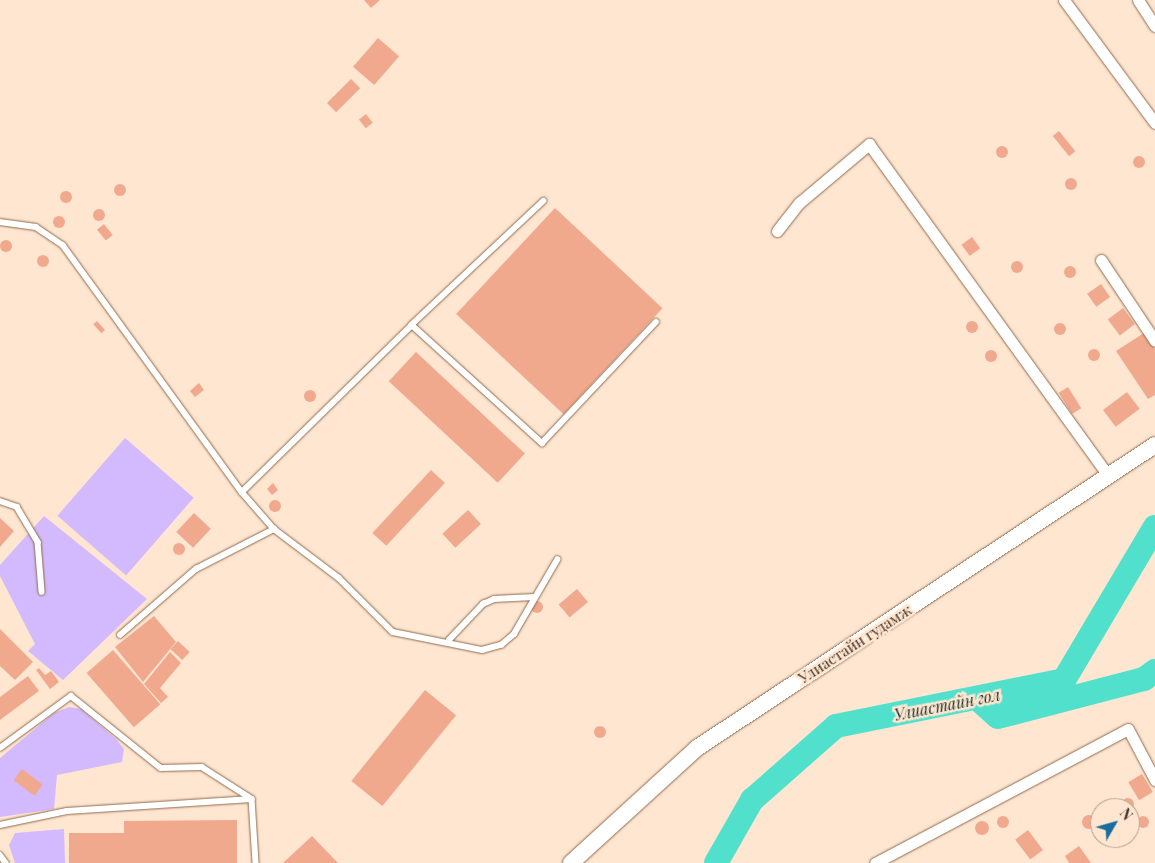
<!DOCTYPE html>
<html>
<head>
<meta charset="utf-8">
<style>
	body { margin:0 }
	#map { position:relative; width:1155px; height:863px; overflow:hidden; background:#ffe6d1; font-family:"Playfair Display",serif }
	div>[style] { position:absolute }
	.green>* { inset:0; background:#d3bafe; transform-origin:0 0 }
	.river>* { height:24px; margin:-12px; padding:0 12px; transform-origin:12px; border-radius:12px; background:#51e0cb }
	.building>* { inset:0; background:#f1a98e; transform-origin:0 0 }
	.round { border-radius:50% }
	.roads { filter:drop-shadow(0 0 1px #906b4c) drop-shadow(0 0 1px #906b4c) }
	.service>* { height:5.5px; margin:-2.75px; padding:0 2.75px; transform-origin:2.75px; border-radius:2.75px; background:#fff }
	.minor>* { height:11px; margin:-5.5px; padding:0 5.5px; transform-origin:5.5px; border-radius:5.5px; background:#fff }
	.secondary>* { height:16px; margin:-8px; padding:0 8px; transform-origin:8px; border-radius:8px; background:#fff }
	span { translate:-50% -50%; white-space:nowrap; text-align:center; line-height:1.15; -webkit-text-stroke:5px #ffe6d1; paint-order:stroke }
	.street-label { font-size:15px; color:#423225 }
	.water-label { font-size:16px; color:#112f2a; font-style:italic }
	.north { position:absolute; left:1090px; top:798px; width:50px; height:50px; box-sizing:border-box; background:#ffe6d1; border:1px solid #b39e8c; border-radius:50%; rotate:52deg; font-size:14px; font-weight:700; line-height:20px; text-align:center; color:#423225 }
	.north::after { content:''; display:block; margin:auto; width:18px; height:22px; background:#1b6d9e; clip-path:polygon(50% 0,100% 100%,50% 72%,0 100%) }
</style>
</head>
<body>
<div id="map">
	<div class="green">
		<div style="left:125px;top:438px;width:91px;height:103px;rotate:41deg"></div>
		<div style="clip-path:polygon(44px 516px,147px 599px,63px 680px,28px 651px,35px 644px,0 576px,0 565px)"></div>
		<div style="clip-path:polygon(69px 707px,81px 709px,116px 739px,124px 749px,122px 762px,57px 775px,54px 809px,0 817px,0 758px,54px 713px)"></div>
		<div style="clip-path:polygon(64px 829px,65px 863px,15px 863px,9px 845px,15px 833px)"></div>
	</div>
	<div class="river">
		<div style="left:979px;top:700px;width:25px;rotate:42deg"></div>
		<div style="left:998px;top:717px;width:151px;rotate:-14.6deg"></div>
		<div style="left:1144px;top:679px;width:14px;rotate:-36deg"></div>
		<div style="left:716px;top:863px;width:73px;rotate:-60.3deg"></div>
		<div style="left:752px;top:800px;width:112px;rotate:-41.4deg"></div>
		<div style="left:836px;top:726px;width:233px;rotate:-11.4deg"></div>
		<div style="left:1064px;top:680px;width:178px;rotate:-59.3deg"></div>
	</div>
	<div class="building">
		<div style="clip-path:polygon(364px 0,380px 0,371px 8px)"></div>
		<div style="left:378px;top:38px;width:28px;height:38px;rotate:41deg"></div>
		<div style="left:351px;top:79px;width:13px;height:34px;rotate:45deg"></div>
		<div style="left:366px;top:114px;width:11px;height:9px;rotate:52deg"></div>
		<div style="left:1059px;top:131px;width:26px;height:8px;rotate:51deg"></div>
		<div class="round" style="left:996px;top:146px;width:12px;height:12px"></div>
		<div class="round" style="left:1133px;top:156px;width:12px;height:12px"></div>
		<div class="round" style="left:1065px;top:178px;width:12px;height:12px"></div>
		<div class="round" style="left:114px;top:184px;width:12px;height:12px"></div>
		<div class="round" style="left:60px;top:191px;width:12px;height:12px"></div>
		<div style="left:555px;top:208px;width:147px;height:145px;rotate:43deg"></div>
		<div class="round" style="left:93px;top:209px;width:12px;height:12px"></div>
		<div class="round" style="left:53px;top:216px;width:12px;height:12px"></div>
		<div style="left:104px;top:224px;width:14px;height:9px;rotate:51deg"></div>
		<div style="left:972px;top:237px;width:14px;height:13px;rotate:54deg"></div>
		<div class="round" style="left:0;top:240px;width:12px;height:12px"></div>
		<div class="round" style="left:37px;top:255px;width:12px;height:12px"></div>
		<div class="round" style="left:1011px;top:261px;width:12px;height:12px"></div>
		<div class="round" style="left:1064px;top:266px;width:12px;height:12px"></div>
		<div style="left:1101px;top:284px;width:16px;height:17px;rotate:55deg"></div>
		<div style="left:1123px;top:308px;width:20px;height:19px;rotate:53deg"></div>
		<div class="round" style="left:966px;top:321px;width:12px;height:12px"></div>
		<div style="left:97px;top:321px;width:12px;height:5px;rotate:48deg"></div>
		<div class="round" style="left:1054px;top:323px;width:12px;height:12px"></div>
		<div style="clip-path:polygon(1144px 333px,1155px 349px,1155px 395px,1148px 399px,1116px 351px)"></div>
		<div class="round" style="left:1088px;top:349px;width:12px;height:12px"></div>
		<div class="round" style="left:985px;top:350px;width:12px;height:12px"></div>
		<div style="left:416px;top:352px;width:149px;height:40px;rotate:43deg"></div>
		<div style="clip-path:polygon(199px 383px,204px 390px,195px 397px,190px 391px)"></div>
		<div style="left:1068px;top:387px;width:25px;height:11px;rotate:58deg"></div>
		<div class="round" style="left:304px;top:390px;width:12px;height:12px"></div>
		<div style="left:1127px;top:392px;width:21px;height:30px;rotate:53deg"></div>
		<div style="left:431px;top:470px;width:19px;height:86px;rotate:43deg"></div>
		<div style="clip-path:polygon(273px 483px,278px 490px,272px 495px,267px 489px)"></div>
		<div class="round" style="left:269px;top:500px;width:12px;height:12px"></div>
		<div style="left:468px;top:510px;width:19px;height:35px;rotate:47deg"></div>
		<div style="left:194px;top:513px;width:23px;height:26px;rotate:43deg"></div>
		<div style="clip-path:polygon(0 518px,14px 531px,0 547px)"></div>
		<div class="round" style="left:173px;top:543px;width:12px;height:12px"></div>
		<div style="left:577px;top:589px;width:17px;height:24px;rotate:50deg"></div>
		<div class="round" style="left:531px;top:601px;width:12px;height:12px"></div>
		<div style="clip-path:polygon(154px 616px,176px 642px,143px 682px,115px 647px)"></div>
		<div style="clip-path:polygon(0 629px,33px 662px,15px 680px,0 666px)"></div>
		<div style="left:178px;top:641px;width:16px;height:11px;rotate:43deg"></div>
		<div style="left:113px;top:650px;width:72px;height:35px;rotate:49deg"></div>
		<div style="clip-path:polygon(170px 652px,181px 663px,160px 688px,168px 697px,161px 703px,144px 684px)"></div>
		<div style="clip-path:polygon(39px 668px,45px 675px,51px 671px,59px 682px,50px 689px,36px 670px)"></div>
		<div style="clip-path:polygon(28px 676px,39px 691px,0 720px,0 697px)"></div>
		<div style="left:425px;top:690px;width:40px;height:117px;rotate:39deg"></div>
		<div class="round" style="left:594px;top:726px;width:12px;height:12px"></div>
		<div style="left:22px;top:769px;width:26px;height:14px;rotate:37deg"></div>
		<div style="left:1142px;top:774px;width:21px;height:16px;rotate:59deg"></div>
		<div class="round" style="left:1122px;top:798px;width:12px;height:12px"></div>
		<div class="round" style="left:1082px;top:815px;width:14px;height:14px"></div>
		<div class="round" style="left:997px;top:816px;width:12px;height:12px"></div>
		<div class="round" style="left:1137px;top:816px;width:12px;height:12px"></div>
		<div style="clip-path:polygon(237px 820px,237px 863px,69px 863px,69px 833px,124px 833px,124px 821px)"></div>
		<div class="round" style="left:975px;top:821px;width:14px;height:14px"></div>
		<div style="left:1028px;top:830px;width:25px;height:16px;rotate:53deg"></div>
		<div style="clip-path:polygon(312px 836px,338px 863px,283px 863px)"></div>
		<div style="clip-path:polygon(1079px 846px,1091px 863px,1069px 863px,1065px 856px)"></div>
	</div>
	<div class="roads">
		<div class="service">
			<div style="left:544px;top:201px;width:181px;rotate:136.8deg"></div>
			<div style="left:412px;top:325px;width:176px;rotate:42.2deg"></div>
			<div style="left:542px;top:443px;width:166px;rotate:-46.7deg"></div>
			<div style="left:0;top:222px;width:36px;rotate:8deg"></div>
			<div style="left:36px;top:227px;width:32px;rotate:34deg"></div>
			<div style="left:63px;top:245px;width:305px;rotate:54.1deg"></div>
			<div style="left:242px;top:492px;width:49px;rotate:49.1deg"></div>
			<div style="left:242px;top:492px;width:238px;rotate:-44.5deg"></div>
			<div style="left:0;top:501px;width:18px;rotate:19deg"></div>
			<div style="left:17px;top:507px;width:41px;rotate:59deg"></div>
			<div style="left:38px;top:542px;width:50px;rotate:85.4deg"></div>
			<div style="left:120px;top:635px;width:101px;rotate:-41deg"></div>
			<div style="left:196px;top:569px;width:88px;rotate:-27.1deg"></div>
			<div style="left:274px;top:529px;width:81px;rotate:37deg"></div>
			<div style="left:339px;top:578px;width:76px;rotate:45deg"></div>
			<div style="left:393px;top:632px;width:91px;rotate:11.4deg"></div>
			<div style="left:482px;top:650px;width:20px;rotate:-15deg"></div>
			<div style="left:501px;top:645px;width:17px;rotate:-40deg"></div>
			<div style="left:514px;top:634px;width:86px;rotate:-59.8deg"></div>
			<div style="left:449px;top:640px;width:50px;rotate:-46.6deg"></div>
			<div style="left:483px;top:604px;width:12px;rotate:-24deg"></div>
			<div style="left:494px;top:599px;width:40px;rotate:-2.9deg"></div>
			<div style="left:0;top:748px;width:88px;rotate:-36.2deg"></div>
			<div style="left:71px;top:696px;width:115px;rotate:38.7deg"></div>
			<div style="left:161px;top:768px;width:41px;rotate:-1.4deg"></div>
			<div style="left:202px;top:767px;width:59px;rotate:32.6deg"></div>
			<div style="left:252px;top:799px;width:64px;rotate:86.4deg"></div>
			<div style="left:0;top:825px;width:68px;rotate:-11.8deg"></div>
			<div style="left:67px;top:811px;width:185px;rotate:-3.7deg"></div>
			<div style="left:0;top:855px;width:10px;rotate:53deg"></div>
		</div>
		<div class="minor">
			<div style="left:1064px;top:0;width:153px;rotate:53.5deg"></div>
			<div style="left:1138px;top:0;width:31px;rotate:57deg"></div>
			<div style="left:777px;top:231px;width:36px;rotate:-52deg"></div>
			<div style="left:799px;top:203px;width:92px;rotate:-40.1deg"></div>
			<div style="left:869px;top:144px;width:410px;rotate:54.2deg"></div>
			<div style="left:1101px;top:260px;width:97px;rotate:56.3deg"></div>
			<div style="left:875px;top:863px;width:286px;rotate:-27.9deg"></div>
			<div style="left:1128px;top:729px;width:58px;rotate:62.1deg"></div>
		</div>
		<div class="secondary">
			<div style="left:571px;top:863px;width:171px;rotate:-42.4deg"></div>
			<div style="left:697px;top:748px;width:549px;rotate:-33.49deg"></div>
		</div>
	</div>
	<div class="street-label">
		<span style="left:855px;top:644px;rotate:-33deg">Улиастайн гудамж</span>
	</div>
	<div class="water-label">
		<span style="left:947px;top:705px;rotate:-11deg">Улиастайн гол</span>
	</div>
	<div class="north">N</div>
</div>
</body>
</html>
